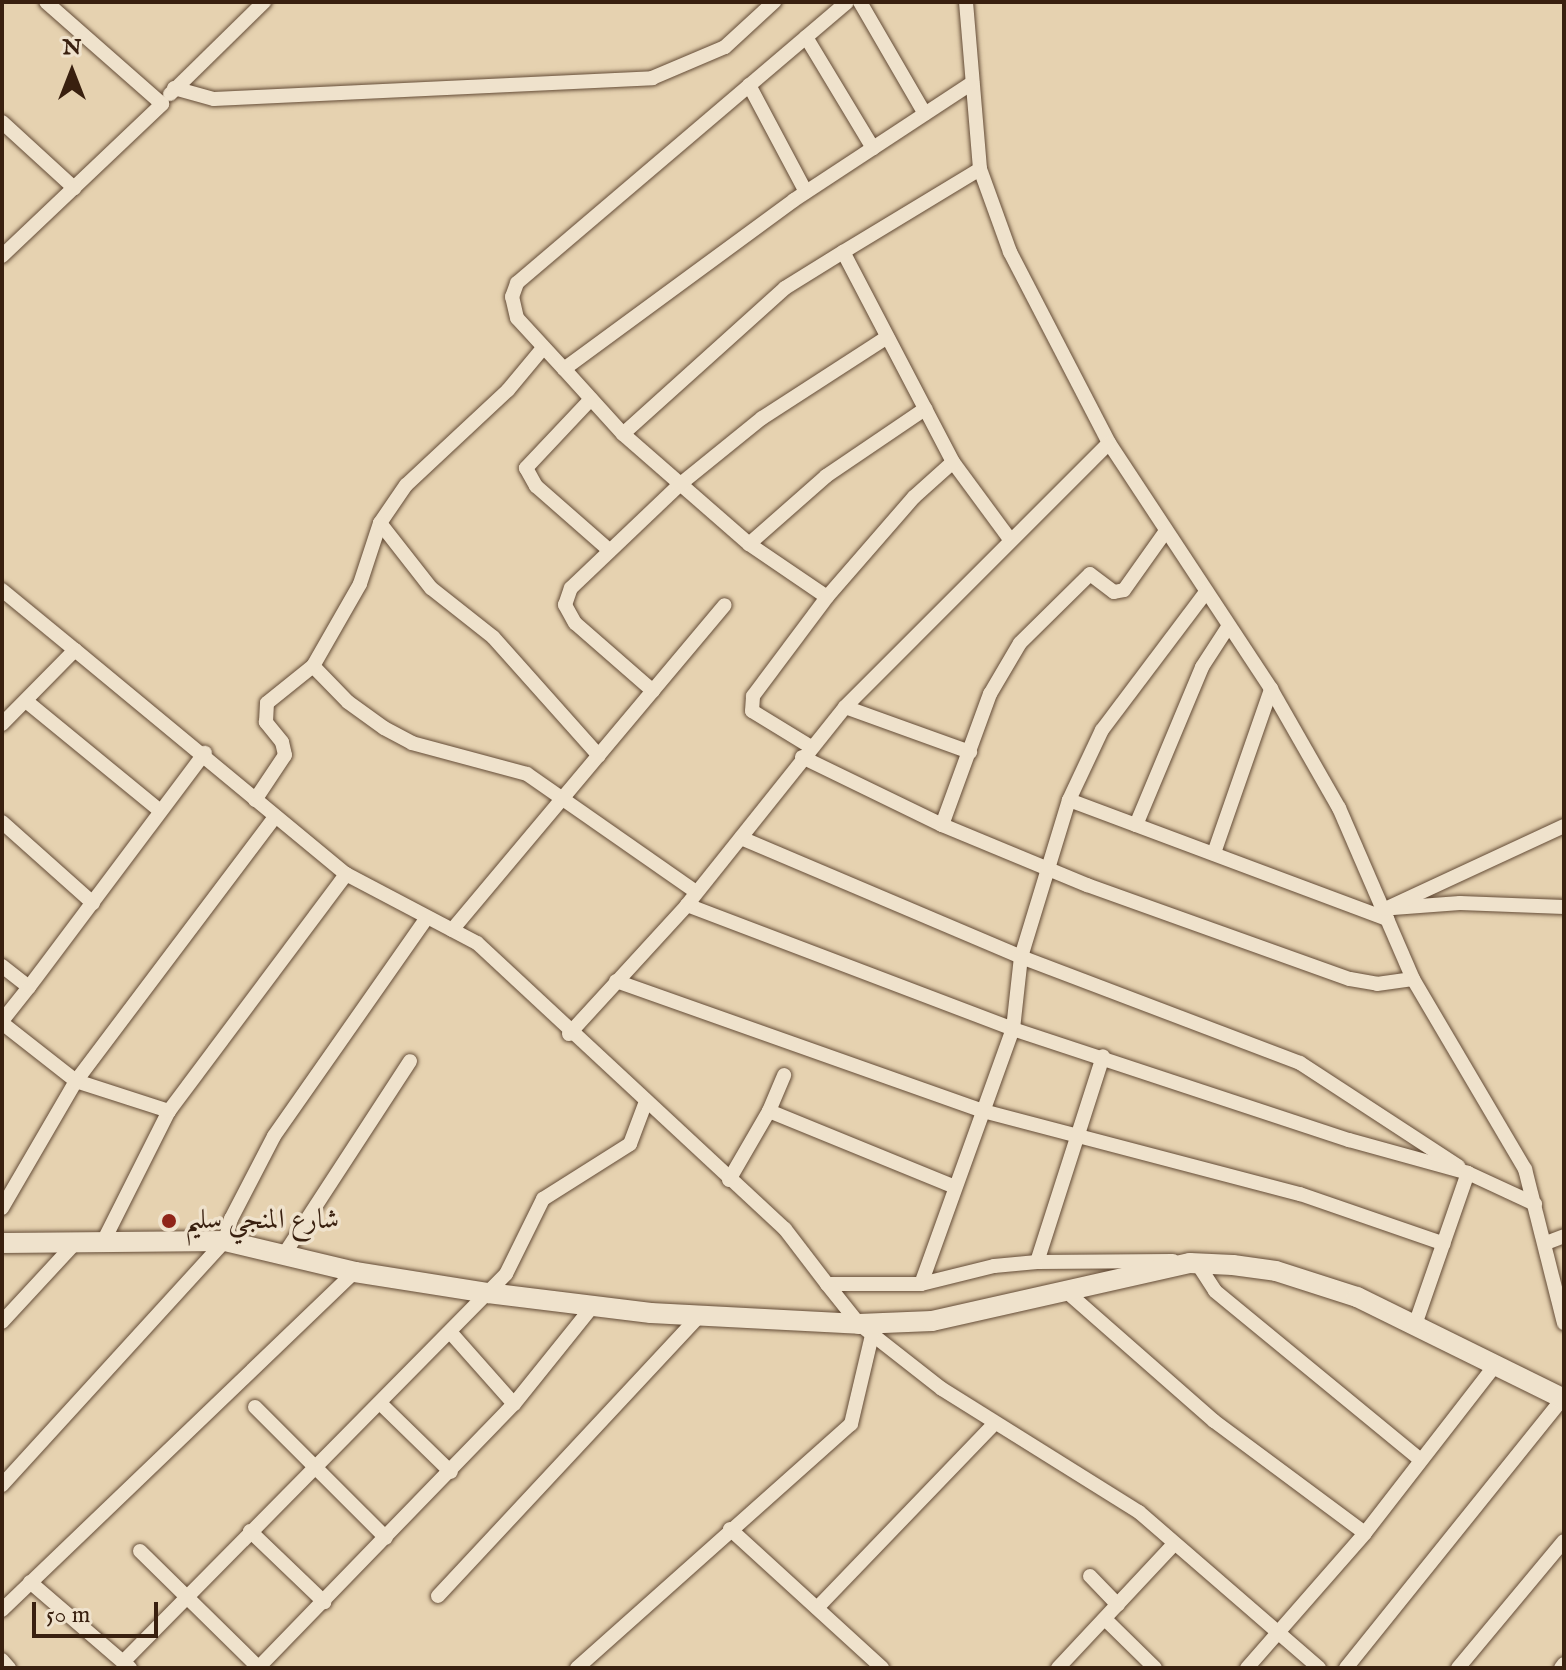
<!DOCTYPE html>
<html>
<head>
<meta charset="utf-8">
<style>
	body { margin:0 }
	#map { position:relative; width:1566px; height:1670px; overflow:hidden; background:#e6d2b0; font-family:"IM FELL English",Amiri,serif }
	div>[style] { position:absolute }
	.roads { filter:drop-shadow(0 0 2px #644c37) drop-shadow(0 0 2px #644c37) }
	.street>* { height:14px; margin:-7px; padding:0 7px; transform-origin:7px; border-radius:7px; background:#efe2cc }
	.secondary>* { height:20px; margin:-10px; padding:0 10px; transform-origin:10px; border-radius:10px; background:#efe2cc }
	.dots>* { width:22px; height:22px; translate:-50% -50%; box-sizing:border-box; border:4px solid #efe2cc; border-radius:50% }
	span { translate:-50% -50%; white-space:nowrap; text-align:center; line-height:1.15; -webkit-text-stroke:7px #efe2cc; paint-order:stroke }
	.poi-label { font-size:28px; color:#39200f }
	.left { translate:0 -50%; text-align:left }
	.frame { position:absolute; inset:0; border:4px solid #39200f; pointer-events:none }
	.north { position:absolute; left:32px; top:32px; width:80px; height:80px; -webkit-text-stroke:6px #efe2cc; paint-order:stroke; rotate:0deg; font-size:22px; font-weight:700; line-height:32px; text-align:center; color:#39200f }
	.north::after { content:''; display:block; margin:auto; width:28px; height:36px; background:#39200f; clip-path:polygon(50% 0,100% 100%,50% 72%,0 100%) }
	.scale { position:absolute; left:32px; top:1602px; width:126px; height:36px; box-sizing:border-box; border:4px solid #39200f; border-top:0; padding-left:10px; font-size:24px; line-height:28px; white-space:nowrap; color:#39200f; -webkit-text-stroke:6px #efe2cc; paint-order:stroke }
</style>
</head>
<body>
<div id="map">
	<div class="roads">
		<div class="street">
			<div style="left:860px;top:2px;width:129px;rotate:59.9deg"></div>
			<div style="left:966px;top:2px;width:168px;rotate:85.2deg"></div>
			<div style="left:980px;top:169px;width:88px;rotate:70.1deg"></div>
			<div style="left:1010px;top:252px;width:215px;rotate:62.6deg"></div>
			<div style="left:1109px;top:443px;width:295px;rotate:56.6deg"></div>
			<div style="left:1271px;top:689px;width:137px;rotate:60.3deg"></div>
			<div style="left:1339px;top:808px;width:186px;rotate:66.6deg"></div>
			<div style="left:1413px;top:979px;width:221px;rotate:59.5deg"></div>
			<div style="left:1525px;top:1169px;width:159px;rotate:75.8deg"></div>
			<div style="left:806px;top:37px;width:130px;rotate:58.9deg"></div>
			<div style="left:749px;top:85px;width:121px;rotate:62deg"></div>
			<div style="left:174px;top:88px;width:41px;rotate:15.4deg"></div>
			<div style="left:214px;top:99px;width:439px;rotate:-2.7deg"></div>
			<div style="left:652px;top:78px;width:79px;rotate:-23deg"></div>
			<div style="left:725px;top:47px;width:67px;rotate:-42.6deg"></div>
			<div style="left:170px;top:94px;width:132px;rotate:-44.4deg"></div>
			<div style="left:2px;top:122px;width:98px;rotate:42.5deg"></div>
			<div style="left:843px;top:252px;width:68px;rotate:148.2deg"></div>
			<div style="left:785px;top:288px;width:218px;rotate:138deg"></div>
			<div style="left:623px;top:434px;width:88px;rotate:-132.2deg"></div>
			<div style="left:564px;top:369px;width:285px;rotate:-36.3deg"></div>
			<div style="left:794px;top:200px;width:213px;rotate:-33.3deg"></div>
			<div style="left:2px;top:256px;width:221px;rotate:-43.5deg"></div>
			<div style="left:162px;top:104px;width:154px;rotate:-138.7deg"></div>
			<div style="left:543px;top:348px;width:55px;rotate:129.8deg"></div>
			<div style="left:508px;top:390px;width:139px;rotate:137deg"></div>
			<div style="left:406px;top:485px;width:46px;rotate:124.4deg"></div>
			<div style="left:380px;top:523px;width:64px;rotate:108.2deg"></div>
			<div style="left:360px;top:584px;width:95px;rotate:119.8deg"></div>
			<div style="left:313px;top:666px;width:50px;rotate:45.8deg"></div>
			<div style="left:348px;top:702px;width:44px;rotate:35.8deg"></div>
			<div style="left:384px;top:728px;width:32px;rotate:28deg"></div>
			<div style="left:412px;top:743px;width:119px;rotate:15.1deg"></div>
			<div style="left:527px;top:774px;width:206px;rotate:34.9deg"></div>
			<div style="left:564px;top:369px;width:69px;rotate:-132.7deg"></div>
			<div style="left:517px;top:318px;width:22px;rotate:-103deg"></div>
			<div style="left:512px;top:297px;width:15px;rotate:-70deg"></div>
			<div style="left:517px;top:283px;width:433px;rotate:-40.4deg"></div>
			<div style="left:591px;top:399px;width:95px;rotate:133.3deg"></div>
			<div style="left:526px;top:468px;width:21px;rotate:61deg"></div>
			<div style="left:536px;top:486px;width:97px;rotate:41.2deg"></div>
			<div style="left:623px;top:434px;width:167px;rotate:41.1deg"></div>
			<div style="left:749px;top:544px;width:94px;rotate:34.2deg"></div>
			<div style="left:953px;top:462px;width:94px;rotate:53.6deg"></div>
			<div style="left:380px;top:523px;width:83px;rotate:51.9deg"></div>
			<div style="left:431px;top:588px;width:79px;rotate:38.3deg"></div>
			<div style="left:493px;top:637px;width:159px;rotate:48.3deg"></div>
			<div style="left:749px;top:544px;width:103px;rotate:-41.4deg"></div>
			<div style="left:826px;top:476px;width:120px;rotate:-34.1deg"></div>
			<div style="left:2px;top:590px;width:94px;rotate:39.4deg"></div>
			<div style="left:653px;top:691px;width:103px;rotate:-138.9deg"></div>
			<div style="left:575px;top:623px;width:21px;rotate:-119deg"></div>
			<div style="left:565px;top:605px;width:18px;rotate:-71deg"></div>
			<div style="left:571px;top:588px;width:148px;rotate:-43.6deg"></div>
			<div style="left:678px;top:486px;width:108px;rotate:-39deg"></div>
			<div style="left:762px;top:418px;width:149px;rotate:-32.9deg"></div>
			<div style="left:26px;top:701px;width:171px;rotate:39.3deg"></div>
			<div style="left:845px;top:707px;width:133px;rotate:19.8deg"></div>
			<div style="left:2px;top:724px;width:104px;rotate:-45.4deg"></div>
			<div style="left:75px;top:650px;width:352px;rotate:39.6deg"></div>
			<div style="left:346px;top:874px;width:148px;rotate:27.8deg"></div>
			<div style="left:477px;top:943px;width:420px;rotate:42.9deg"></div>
			<div style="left:785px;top:1229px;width:69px;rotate:52.6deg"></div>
			<div style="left:811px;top:747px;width:69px;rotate:-148.6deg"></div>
			<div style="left:752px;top:711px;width:15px;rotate:-86deg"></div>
			<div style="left:753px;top:696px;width:124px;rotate:-53.2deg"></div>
			<div style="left:827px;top:597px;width:133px;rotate:-49deg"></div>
			<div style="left:914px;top:497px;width:52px;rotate:-41.9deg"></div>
			<div style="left:953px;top:462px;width:237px;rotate:-117.6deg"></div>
			<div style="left:843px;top:252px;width:160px;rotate:-31.2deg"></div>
			<div style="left:802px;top:757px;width:156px;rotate:25.9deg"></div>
			<div style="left:942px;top:825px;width:157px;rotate:22.5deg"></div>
			<div style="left:1087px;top:885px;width:279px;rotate:19.7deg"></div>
			<div style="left:1350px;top:979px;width:27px;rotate:10deg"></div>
			<div style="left:1377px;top:984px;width:36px;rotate:-8deg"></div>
			<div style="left:255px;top:800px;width:54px;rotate:-56.3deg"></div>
			<div style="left:285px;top:755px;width:13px;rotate:-103deg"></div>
			<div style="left:282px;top:742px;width:26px;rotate:-129deg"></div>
			<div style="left:266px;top:722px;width:19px;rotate:-87deg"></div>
			<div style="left:267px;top:703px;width:59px;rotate:-38.8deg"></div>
			<div style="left:1069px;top:800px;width:340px;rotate:20.5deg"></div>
			<div style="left:2px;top:822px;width:122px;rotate:41.7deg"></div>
			<div style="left:942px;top:825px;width:140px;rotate:-69.9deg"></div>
			<div style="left:990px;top:694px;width:59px;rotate:-59.5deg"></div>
			<div style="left:1020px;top:643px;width:98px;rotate:-44.6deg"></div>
			<div style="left:1090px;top:574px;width:30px;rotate:37deg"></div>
			<div style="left:1114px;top:592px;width:10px;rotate:-11deg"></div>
			<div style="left:1124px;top:590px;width:72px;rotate:-54.6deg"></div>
			<div style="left:1136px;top:825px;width:171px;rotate:-67.3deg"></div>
			<div style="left:1202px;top:667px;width:48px;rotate:-57deg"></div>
			<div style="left:741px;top:838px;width:304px;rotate:23deg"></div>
			<div style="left:1021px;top:957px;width:298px;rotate:20.8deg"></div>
			<div style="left:1300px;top:1063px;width:189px;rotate:33.1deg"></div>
			<div style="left:1214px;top:853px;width:174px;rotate:-70.8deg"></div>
			<div style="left:687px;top:905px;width:349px;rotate:20.8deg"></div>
			<div style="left:1013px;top:1029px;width:354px;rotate:18.3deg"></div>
			<div style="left:1349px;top:1140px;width:123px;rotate:15.5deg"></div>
			<div style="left:1393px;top:908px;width:67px;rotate:-4.3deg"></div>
			<div style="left:1460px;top:903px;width:104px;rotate:2.2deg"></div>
			<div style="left:1385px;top:909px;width:197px;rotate:-24.9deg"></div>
			<div style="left:452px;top:930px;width:424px;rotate:-50deg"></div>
			<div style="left:2px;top:966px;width:34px;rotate:38deg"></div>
			<div style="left:29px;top:987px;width:43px;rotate:128.5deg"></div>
			<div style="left:616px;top:981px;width:389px;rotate:19.5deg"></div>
			<div style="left:983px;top:1111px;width:328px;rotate:14.7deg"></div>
			<div style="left:1300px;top:1194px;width:152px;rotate:19.1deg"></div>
			<div style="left:29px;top:987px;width:293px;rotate:-53.1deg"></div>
			<div style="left:2px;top:1023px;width:94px;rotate:38.1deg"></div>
			<div style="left:76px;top:1081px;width:98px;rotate:17.9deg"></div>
			<div style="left:569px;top:1034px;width:175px;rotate:-47.5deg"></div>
			<div style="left:687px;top:905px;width:253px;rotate:-51.4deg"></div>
			<div style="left:845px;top:707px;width:373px;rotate:-45deg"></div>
			<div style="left:769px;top:1111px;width:39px;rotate:-67deg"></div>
			<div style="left:729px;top:1180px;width:80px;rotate:-59.9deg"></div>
			<div style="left:769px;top:1111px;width:201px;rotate:22.2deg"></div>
			<div style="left:2px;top:1208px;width:147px;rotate:-59.8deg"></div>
			<div style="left:76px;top:1081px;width:331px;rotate:-53deg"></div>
			<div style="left:105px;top:1238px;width:142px;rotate:-63.3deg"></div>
			<div style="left:169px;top:1111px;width:296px;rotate:-53.2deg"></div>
			<div style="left:1546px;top:1243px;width:19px;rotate:-21deg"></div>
			<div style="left:285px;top:1253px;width:229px;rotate:-56.9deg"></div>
			<div style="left:1173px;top:1261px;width:136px;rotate:179.6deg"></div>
			<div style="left:1037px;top:1262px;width:43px;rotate:174.7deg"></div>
			<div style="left:994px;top:1266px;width:75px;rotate:166.1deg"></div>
			<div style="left:921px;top:1284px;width:94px;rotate:180deg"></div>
			<div style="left:827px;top:1284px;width:51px;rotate:51.3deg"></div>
			<div style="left:859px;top:1324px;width:105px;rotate:38.1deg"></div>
			<div style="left:942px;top:1389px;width:232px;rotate:32deg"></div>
			<div style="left:1139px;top:1512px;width:238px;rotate:40.9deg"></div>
			<div style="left:1037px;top:1262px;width:216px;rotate:-72.2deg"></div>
			<div style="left:1197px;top:1263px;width:33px;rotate:57deg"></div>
			<div style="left:1215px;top:1291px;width:266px;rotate:39.4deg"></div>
			<div style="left:921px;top:1284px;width:271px;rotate:-70.2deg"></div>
			<div style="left:1013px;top:1029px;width:72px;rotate:-83.7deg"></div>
			<div style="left:1021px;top:957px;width:164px;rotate:-73deg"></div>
			<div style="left:1069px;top:800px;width:77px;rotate:-64.8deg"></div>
			<div style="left:1102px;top:730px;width:173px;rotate:-53deg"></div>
			<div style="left:1067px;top:1292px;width:196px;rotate:41.3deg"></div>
			<div style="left:1214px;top:1421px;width:188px;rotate:36.6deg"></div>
			<div style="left:2px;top:1322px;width:110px;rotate:-47.2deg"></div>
			<div style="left:1416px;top:1322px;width:158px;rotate:-70.8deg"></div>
			<div style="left:1468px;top:1173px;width:74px;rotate:24.8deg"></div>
			<div style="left:451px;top:1333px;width:95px;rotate:48.4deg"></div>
			<div style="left:382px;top:1405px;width:96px;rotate:44.2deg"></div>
			<div style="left:255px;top:1407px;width:185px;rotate:45deg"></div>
			<div style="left:2px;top:1485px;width:331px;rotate:-47.6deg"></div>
			<div style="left:225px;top:1241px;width:23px;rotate:-75deg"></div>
			<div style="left:231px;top:1219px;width:93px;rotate:-62.6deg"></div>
			<div style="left:274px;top:1136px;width:264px;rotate:-55deg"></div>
			<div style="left:730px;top:1529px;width:206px;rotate:42.4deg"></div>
			<div style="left:250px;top:1531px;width:103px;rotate:43.8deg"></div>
			<div style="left:140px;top:1551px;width:165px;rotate:44.5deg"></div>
			<div style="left:1090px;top:1576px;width:40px;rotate:46deg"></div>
			<div style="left:30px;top:1582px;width:132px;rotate:40.7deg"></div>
			<div style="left:438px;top:1596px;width:383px;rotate:-47deg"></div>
			<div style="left:817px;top:1608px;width:255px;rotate:-46.1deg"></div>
			<div style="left:2px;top:1610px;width:489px;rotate:-43.8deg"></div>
			<div style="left:1105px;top:1619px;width:70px;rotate:44.4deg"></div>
			<div style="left:2px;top:1660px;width:11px;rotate:49deg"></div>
			<div style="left:124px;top:1661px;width:544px;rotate:-45.37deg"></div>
			<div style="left:506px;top:1274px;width:84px;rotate:-63.7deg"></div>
			<div style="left:543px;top:1199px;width:103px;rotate:-32.3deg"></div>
			<div style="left:630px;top:1144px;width:43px;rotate:-69.4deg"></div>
			<div style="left:258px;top:1668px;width:368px;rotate:-45.9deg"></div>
			<div style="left:514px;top:1404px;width:124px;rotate:-51.2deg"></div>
			<div style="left:577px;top:1668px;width:367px;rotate:-41.7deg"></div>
			<div style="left:851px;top:1424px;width:91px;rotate:-76.7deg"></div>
			<div style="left:1058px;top:1668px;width:170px;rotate:-46.9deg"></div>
			<div style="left:1247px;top:1668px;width:179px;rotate:-48.8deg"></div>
			<div style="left:1365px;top:1533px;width:215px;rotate:-52.2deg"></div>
			<div style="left:1346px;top:1668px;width:346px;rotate:-51.2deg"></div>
			<div style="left:1458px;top:1668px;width:165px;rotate:-50.2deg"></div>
			<div style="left:1561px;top:1668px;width:5px;rotate:-53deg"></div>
		</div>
		<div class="secondary">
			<div style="left:2px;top:1243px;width:223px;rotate:-0.5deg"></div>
			<div style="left:225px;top:1241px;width:134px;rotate:13.4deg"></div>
			<div style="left:355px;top:1272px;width:135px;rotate:9deg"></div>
			<div style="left:488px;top:1293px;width:164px;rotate:7deg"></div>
			<div style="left:651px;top:1313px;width:208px;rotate:3deg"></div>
			<div style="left:859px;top:1324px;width:73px;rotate:-2.4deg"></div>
			<div style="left:932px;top:1321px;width:264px;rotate:-12.7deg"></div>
			<div style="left:1190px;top:1263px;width:43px;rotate:2.7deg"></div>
			<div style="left:1233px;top:1265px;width:43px;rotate:7.9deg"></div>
			<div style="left:1276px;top:1271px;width:85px;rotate:17.8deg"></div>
			<div style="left:1357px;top:1297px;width:231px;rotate:26.2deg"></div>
		</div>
	</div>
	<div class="dots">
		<div style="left:169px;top:1221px;background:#8f2418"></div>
	</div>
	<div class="poi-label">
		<span class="left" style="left:185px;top:1221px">شارع المنجي سليم</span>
	</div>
	<div class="frame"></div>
	<div class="north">N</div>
	<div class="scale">50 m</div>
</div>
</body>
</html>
